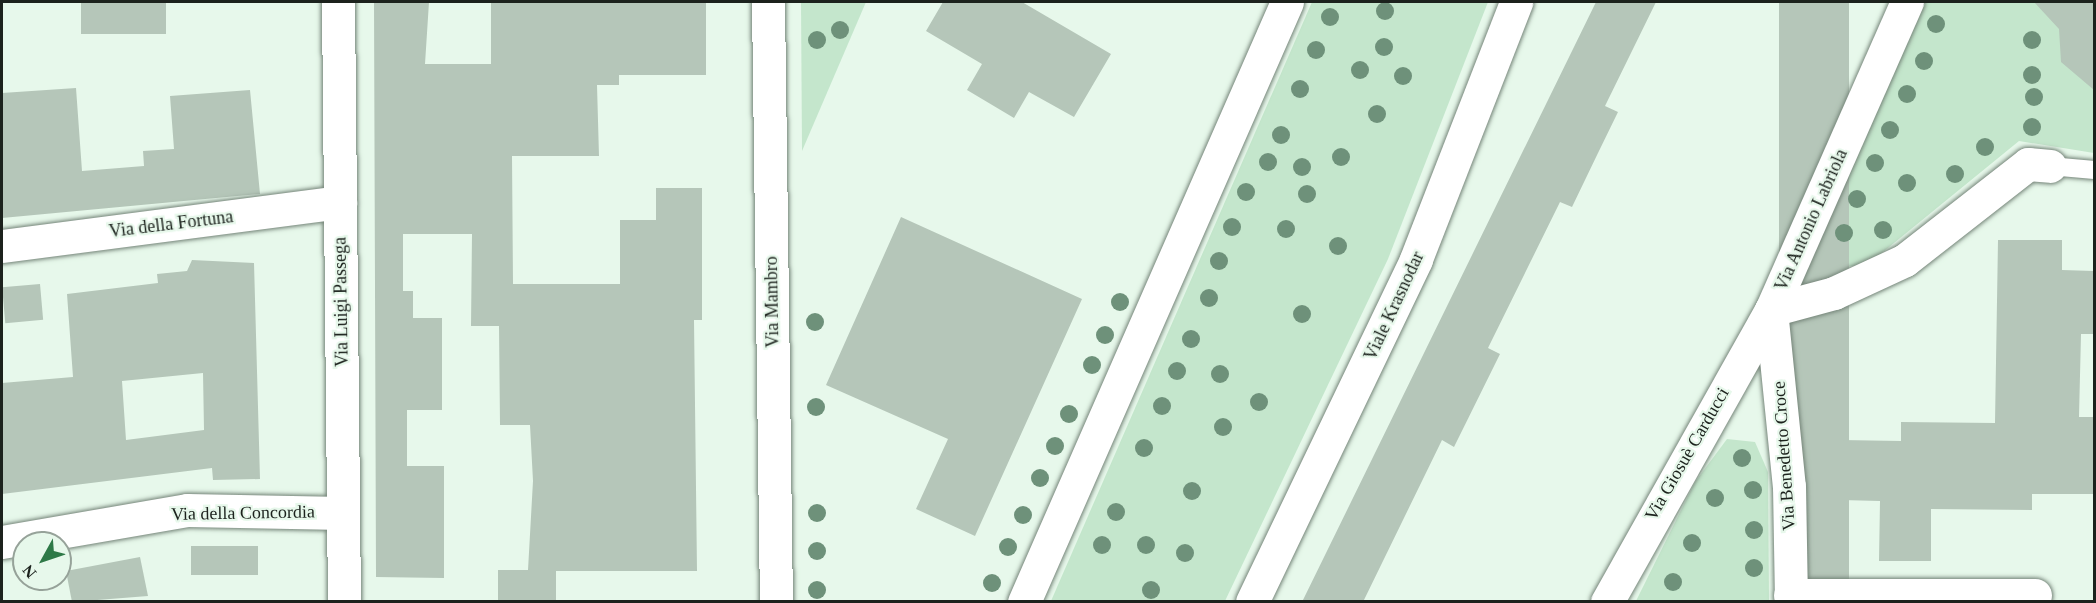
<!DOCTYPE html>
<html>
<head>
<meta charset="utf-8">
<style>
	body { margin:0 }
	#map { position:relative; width:2096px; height:603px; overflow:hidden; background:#e7f8eb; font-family:"Times New Roman",serif }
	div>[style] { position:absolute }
	.green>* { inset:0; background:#c4e6cc }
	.building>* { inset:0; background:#b5c6b9; transform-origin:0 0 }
	.roads { filter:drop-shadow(0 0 2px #758579) drop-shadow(0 0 2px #758579) }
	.lane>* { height:18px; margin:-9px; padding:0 9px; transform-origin:9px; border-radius:9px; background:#fff }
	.street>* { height:33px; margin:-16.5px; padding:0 16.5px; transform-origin:16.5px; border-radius:16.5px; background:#fff }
	.trees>* { width:18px; height:18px; margin:-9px; border-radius:50%; background:#6e917a }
	span { translate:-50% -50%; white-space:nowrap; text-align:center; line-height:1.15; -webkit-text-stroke:4.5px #e7f8eb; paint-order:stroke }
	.street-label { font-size:18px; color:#1c221d }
	.frame { position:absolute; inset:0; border:3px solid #1c221d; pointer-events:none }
	.north { position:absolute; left:12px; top:531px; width:60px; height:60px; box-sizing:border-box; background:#e7f8eb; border:2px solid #96a299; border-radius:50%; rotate:230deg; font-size:16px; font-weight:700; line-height:24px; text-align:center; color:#1c221d }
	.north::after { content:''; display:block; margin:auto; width:21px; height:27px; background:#2e7947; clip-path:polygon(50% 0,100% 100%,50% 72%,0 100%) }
</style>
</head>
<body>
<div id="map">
	<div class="green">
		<div style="clip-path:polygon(801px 2px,866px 2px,802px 151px)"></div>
		<div style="clip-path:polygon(1312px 2px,1488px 2px,1388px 259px,1225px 601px,1051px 601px)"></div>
		<div style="clip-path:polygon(1925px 2px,2094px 2px,2094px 153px,2019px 141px,1867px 265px,1839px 267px,1827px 255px,1822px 229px)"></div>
		<div style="clip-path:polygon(1727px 439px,1755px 442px,1768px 472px,1769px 601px,1636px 601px,1695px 482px)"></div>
	</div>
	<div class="building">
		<div style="left:81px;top:2px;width:85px;height:32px"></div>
		<div style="clip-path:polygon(374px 2px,429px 2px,425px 64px,491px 64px,491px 2px,706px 2px,706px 75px,619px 75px,619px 85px,597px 85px,599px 156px,512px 156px,513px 284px,620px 284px,620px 220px,656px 220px,656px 188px,702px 188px,702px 320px,694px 320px,697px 571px,556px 571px,556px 602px,498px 602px,498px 570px,528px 570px,533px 481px,530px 425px,500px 425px,499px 326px,471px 326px,472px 234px,403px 234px,403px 291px,413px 291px,413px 318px,442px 318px,442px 410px,407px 410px,407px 466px,444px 466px,444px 578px,376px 577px)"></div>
		<div style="clip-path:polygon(943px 2px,1022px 2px,1111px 54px,1074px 117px,1029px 92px,1014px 118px,967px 90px,982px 64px,926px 31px)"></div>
		<div style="clip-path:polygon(1596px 2px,1656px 2px,1605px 106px,1618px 112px,1598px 153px,1572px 207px,1560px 202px,1488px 348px,1500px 354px,1454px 447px,1442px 440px,1363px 602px,1302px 602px)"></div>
		<div style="left:1779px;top:2px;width:70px;height:668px"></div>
		<div style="clip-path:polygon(2034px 2px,2094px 2px,2094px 90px,2061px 62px,2059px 29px)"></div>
		<div style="clip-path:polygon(76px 88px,82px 171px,144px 166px,143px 151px,174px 149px,170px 96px,250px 90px,260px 194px,2px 218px,2px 93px)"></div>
		<div style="clip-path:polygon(901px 217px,1082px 299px,975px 536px,916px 509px,948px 439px,826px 385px)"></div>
		<div style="clip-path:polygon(1998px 240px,2062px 240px,2062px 270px,2094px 271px,2094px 334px,2081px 334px,2079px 417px,2094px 417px,2094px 494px,2032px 494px,2032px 510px,1931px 509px,1931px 561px,1879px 561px,1880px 501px,1841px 500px,1841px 440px,1901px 441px,1901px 422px,1995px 423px)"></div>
		<div style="clip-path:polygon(evenodd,192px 260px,254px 263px,260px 479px,213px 480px,212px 468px,2px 494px,2px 383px,73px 377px,67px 294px,158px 283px,157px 274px,187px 271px,192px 260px,203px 373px,204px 430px,126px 440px,122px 381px,203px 373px)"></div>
		<div style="left:40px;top:284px;width:36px;height:38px;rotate:85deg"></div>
		<div style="left:191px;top:546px;width:67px;height:29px"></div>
		<div style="clip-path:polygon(140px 557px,148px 596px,72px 602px,66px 571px)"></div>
	</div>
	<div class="roads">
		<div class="lane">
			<div style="left:2050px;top:166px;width:44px;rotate:5.2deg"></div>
		</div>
		<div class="street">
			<div style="left:338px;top:2px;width:600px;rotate:89.43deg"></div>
			<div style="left:768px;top:2px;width:600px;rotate:89.24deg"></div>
			<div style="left:2px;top:246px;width:341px;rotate:-7.4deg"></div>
			<div style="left:1771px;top:310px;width:65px;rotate:-15.1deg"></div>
			<div style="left:1834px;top:293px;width:78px;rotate:-24.9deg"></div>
			<div style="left:1905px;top:260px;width:156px;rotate:-38deg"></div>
			<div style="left:2028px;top:164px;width:22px;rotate:5deg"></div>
			<div style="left:1771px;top:310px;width:177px;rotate:84.2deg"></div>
			<div style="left:1789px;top:486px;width:116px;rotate:89deg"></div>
			<div style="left:2px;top:542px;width:188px;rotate:-9.8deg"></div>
			<div style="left:187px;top:510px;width:156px;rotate:1.1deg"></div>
			<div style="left:1790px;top:595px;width:245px"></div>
			<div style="left:1024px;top:602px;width:655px;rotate:-66.33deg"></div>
			<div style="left:1252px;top:602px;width:380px;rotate:-64.4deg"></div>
			<div style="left:1416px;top:259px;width:276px;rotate:-68.7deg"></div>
			<div style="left:1607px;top:602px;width:335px;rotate:-60.7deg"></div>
			<div style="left:1771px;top:310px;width:337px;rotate:-66.2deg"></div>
		</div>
	</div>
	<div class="trees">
		<div style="left:1385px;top:11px"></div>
		<div style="left:1330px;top:17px"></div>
		<div style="left:1936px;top:24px"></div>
		<div style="left:840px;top:30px"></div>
		<div style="left:817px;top:40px"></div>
		<div style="left:2032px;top:40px"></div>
		<div style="left:1384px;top:47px"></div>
		<div style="left:1316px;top:50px"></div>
		<div style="left:1924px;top:61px"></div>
		<div style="left:1360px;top:70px"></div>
		<div style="left:2032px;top:75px"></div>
		<div style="left:1403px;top:76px"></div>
		<div style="left:1300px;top:89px"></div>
		<div style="left:1907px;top:94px"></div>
		<div style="left:2034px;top:97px"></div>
		<div style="left:1377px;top:114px"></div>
		<div style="left:2032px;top:127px"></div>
		<div style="left:1890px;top:130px"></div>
		<div style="left:1281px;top:135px"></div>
		<div style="left:1985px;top:147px"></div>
		<div style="left:1341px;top:157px"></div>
		<div style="left:1268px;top:162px"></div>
		<div style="left:1875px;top:163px"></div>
		<div style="left:1302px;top:167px"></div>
		<div style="left:1955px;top:174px"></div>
		<div style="left:1907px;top:183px"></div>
		<div style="left:1246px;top:192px"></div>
		<div style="left:1307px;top:194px"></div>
		<div style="left:1857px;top:199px"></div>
		<div style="left:1232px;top:227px"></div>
		<div style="left:1286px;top:229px"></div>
		<div style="left:1883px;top:230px"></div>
		<div style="left:1844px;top:233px"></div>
		<div style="left:1338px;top:246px"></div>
		<div style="left:1219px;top:261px"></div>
		<div style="left:1209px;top:298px"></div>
		<div style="left:1120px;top:302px"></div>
		<div style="left:1302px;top:314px"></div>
		<div style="left:815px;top:322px"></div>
		<div style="left:1105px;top:335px"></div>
		<div style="left:1191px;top:339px"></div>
		<div style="left:1092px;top:365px"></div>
		<div style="left:1177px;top:371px"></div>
		<div style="left:1220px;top:374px"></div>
		<div style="left:1259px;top:402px"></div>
		<div style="left:1162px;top:406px"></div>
		<div style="left:816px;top:407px"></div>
		<div style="left:1069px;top:414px"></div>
		<div style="left:1223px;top:427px"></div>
		<div style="left:1055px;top:446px"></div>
		<div style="left:1144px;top:448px"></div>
		<div style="left:1742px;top:458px"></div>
		<div style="left:1040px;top:478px"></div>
		<div style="left:1753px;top:490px"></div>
		<div style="left:1192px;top:491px"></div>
		<div style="left:1715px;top:498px"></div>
		<div style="left:1116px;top:512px"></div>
		<div style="left:817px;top:513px"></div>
		<div style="left:1023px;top:515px"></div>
		<div style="left:1754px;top:530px"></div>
		<div style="left:1692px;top:543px"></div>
		<div style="left:1102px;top:545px"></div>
		<div style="left:1146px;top:545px"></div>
		<div style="left:1008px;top:547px"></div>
		<div style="left:817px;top:551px"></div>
		<div style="left:1185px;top:553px"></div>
		<div style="left:1754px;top:568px"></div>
		<div style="left:1673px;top:582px"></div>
		<div style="left:992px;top:583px"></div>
		<div style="left:817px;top:590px"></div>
		<div style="left:1151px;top:590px"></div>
	</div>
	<div class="street-label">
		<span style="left:1811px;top:220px;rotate:-66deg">Via Antonio Labriola</span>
		<span style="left:171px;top:224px;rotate:-7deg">Via della Fortuna</span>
		<span style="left:341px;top:302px;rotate:-91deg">Via Luigi Passega</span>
		<span style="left:772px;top:302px;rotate:-91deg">Via Mambro</span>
		<span style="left:1394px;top:306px;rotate:-65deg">Viale Krasnodar</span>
		<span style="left:1687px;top:454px;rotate:-60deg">Via Giosuè Carducci</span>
		<span style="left:1784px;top:456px;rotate:-94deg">Via Benedetto Croce</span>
		<span style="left:243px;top:513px;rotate:-1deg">Via della Concordia</span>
	</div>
	<div class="frame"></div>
	<div class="north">N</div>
</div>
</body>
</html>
